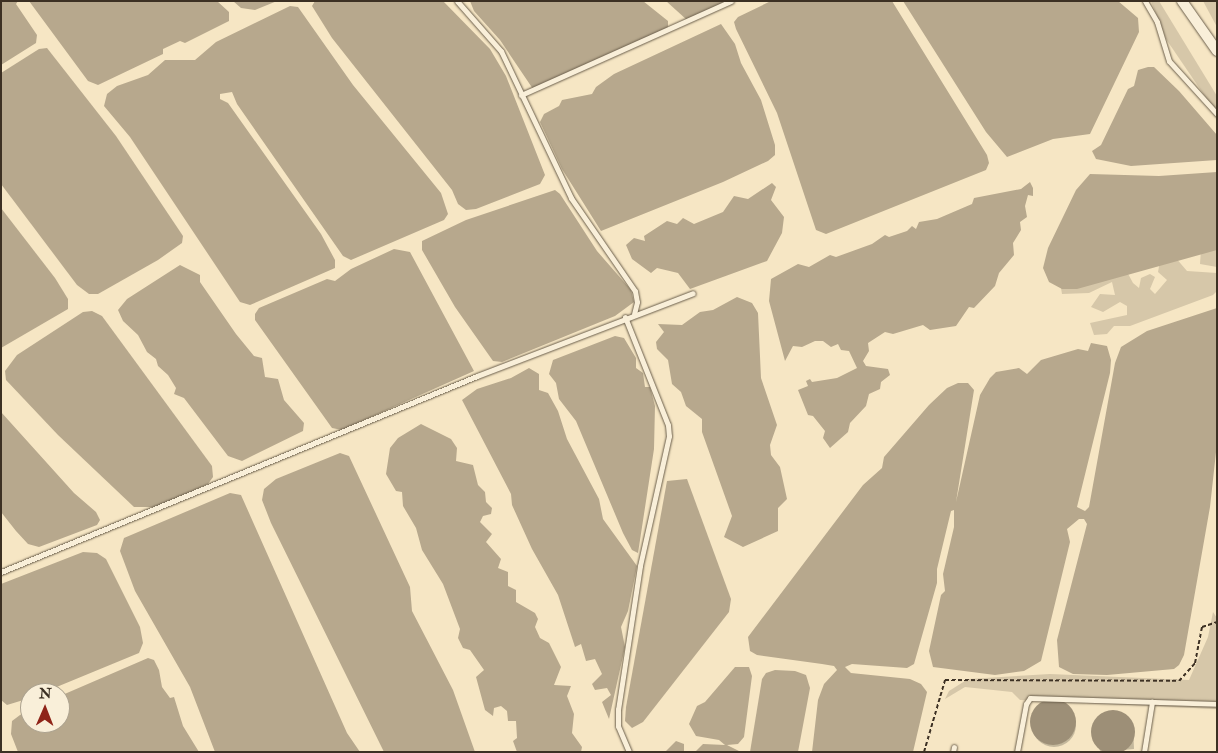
<!DOCTYPE html>
<html>
<head>
<meta charset="utf-8">
<style>
	body { margin:0 }
	#map { position:relative; width:1218px; height:753px; overflow:hidden; background:#f6e6c4; font-family:"IM FELL Double Pica",serif }
	div>[style] { position:absolute }
	.green>* { inset:0; background:#d6c7a9 }
	.water>* { inset:0; background:#b7a88d }
	.shadow>* { inset:0; background:#0003 }
	.round { border-radius:50% }
	.building>* { inset:0; background:#9d8f77 }
	.path>* { height:2px; margin-top:-1px; transform-origin:0; background:repeating-linear-gradient(90deg,#3c3023 0 4px,transparent 0 6.5px) }
	.roads { filter:drop-shadow(0 0 1px #6a5e4b) drop-shadow(0 0 1px #6a5e4b) }
	.lane>* { height:5px; margin:-2.5px; padding:0 2.5px; transform-origin:2.5px; border-radius:2.5px; background:#f9efd9 }
	.street>* { height:10px; margin:-5px; padding:0 5px; transform-origin:5px; border-radius:5px; background:#f9efd9 }
	span { translate:-50% -50%; white-space:nowrap; text-align:center; line-height:1.15; -webkit-text-stroke:4.5px #f9efd9; paint-order:stroke }
	.frame { position:absolute; inset:0; border:2px solid #3c3023; pointer-events:none }
	.north { position:absolute; left:20px; top:683px; width:50px; height:50px; box-sizing:border-box; background:#f9efd9; border:1px solid #ada390; border-radius:50%; rotate:1deg; font-size:14px; font-weight:700; line-height:20px; text-align:center; color:#3c3023 }
	.north::after { content:''; display:block; margin:auto; width:18px; height:22px; background:#8f2418; clip-path:polygon(50% 0,100% 100%,50% 72%,0 100%) }
</style>
</head>
<body>
<div id="map">
	<div class="green">
		<div style="clip-path:polygon(1151px 1px,1159px 1px,1217px 96px,1217px 114px,1166px 39px)"></div>
		<div style="clip-path:polygon(1203px 1px,1217px 1px,1217px 27px)"></div>
		<div style="clip-path:polygon(1217px 247px,1217px 267px,1200px 264px,1201px 250px)"></div>
		<div style="clip-path:polygon(1175px 257px,1187px 271px,1217px 273px,1217px 291px,1213px 295px,1130px 326px,1114px 326px,1107px 334px,1094px 335px,1090px 323px,1127px 315px,1127px 306px,1120px 302px,1103px 312px,1091px 307px,1100px 294px,1115px 295px,1112px 282px,1089px 293px,1062px 294px,1060px 282px,1126px 270px,1133px 283px,1139px 288px,1141px 278px,1150px 274px,1155px 277px,1150px 289px,1155px 294px,1167px 280px,1158px 272px,1160px 261px)"></div>
		<div style="clip-path:polygon(1213px 612px,1217px 618px,1217px 709px,1020px 700px,1012px 692px,965px 687px,945px 699px,949px 691px,968px 679px,1050px 674px,1189px 680px,1208px 637px)"></div>
	</div>
	<div class="water">
		<div style="clip-path:polygon(1px 1px,18px 1px,16px 4px,37px 35px,36px 43px,1px 65px)"></div>
		<div style="clip-path:polygon(29px 1px,217px 1px,229px 12px,229px 21px,185px 43px,180px 41px,163px 49px,163px 54px,98px 85px,88px 81px)"></div>
		<div style="clip-path:polygon(233px 1px,277px 1px,255px 10px,241px 8px)"></div>
		<div style="clip-path:polygon(315px 1px,443px 1px,490px 49px,506px 76px,545px 175px,540px 184px,476px 209px,466px 210px,458px 204px,452px 190px,332px 38px,312px 6px)"></div>
		<div style="clip-path:polygon(470px 1px,643px 1px,668px 21px,668px 28px,533px 89px,500px 40px,474px 11px)"></div>
		<div style="clip-path:polygon(666px 1px,730px 1px,687px 20px)"></div>
		<div style="clip-path:polygon(771px 1px,892px 1px,987px 155px,989px 163px,986px 170px,826px 234px,816px 230px,777px 113px,736px 29px,734px 22px,738px 17px)"></div>
		<div style="clip-path:polygon(903px 1px,1118px 1px,1138px 18px,1139px 32px,1090px 134px,1053px 139px,1007px 157px,986px 132px)"></div>
		<div style="clip-path:polygon(290px 6px,298px 7px,353px 85px,441px 193px,448px 214px,444px 220px,351px 260px,343px 256px,237px 104px,232px 92px,220px 94px,220px 99px,228px 103px,321px 234px,335px 260px,335px 268px,250px 305px,240px 302px,130px 137px,104px 106px,107px 94px,117px 86px,148px 75px,165px 60px,195px 60px,216px 42px)"></div>
		<div style="clip-path:polygon(721px 24px,735px 44px,741px 63px,761px 100px,775px 145px,775px 155px,768px 161px,723px 182px,601px 231px,562px 169px,540px 122px,544px 114px,559px 106px,562px 100px,592px 94px,596px 87px,614px 74px)"></div>
		<div style="clip-path:polygon(47px 48px,116px 136px,183px 236px,182px 243px,158px 260px,98px 294px,89px 294px,77px 285px,1px 184px,1px 73px,39px 49px)"></div>
		<div style="clip-path:polygon(1148px 67px,1154px 67px,1179px 91px,1217px 135px,1217px 160px,1131px 166px,1096px 159px,1092px 151px,1101px 145px,1128px 89px,1134px 86px,1138px 70px)"></div>
		<div style="clip-path:polygon(1217px 172px,1217px 250px,1077px 289px,1062px 289px,1049px 282px,1043px 268px,1048px 248px,1076px 190px,1090px 174px,1159px 176px)"></div>
		<div style="clip-path:polygon(1030px 182px,1033px 188px,1033px 196px,1028px 195px,1025px 206px,1027px 217px,1020px 222px,1021px 230px,1013px 243px,1014px 255px,999px 273px,995px 286px,974px 308px,969px 307px,956px 326px,930px 330px,923px 325px,893px 334px,885px 332px,868px 343px,869px 351px,863px 361px,866px 366px,888px 369px,890px 375px,881px 382px,880px 389px,869px 394px,866px 406px,850px 423px,848px 432px,830px 448px,823px 438px,825px 431px,813px 416px,808px 415px,798px 390px,808px 386px,806px 381px,810px 379px,812px 382px,837px 378px,857px 368px,849px 351px,841px 350px,838px 344px,831px 347px,823px 341px,815px 341px,802px 347px,793px 346px,785px 361px,769px 301px,771px 279px,798px 264px,809px 267px,830px 255px,836px 257px,872px 244px,885px 235px,889px 237px,907px 231px,912px 226px,916px 229px,919px 222px,937px 219px,972px 204px,974px 198px,1021px 189px)"></div>
		<div style="clip-path:polygon(772px 183px,776px 187px,771px 200px,784px 217px,782px 233px,767px 261px,690px 289px,678px 273px,657px 268px,651px 273px,632px 259px,626px 245px,634px 238px,645px 241px,644px 236px,667px 221px,677px 224px,683px 218px,694px 224px,723px 212px,734px 196px,748px 199px)"></div>
		<div style="clip-path:polygon(555px 190px,560px 194px,597px 251px,631px 290px,634px 302px,615px 316px,502px 362px,493px 361px,455px 307px,422px 250px,422px 241px,466px 220px)"></div>
		<div style="clip-path:polygon(1px 208px,55px 278px,68px 299px,68px 309px,1px 348px)"></div>
		<div style="clip-path:polygon(394px 249px,410px 252px,474px 371px,342px 430px,332px 428px,255px 320px,255px 314px,259px 308px,327px 279px,335px 281px,351px 269px)"></div>
		<div style="clip-path:polygon(180px 265px,200px 275px,200px 282px,236px 334px,254px 356px,262px 358px,265px 377px,278px 379px,284px 400px,304px 423px,303px 431px,242px 461px,228px 456px,184px 398px,174px 394px,176px 388px,168px 375px,158px 366px,156px 359px,147px 352px,138px 335px,123px 321px,118px 310px,127px 299px)"></div>
		<div style="clip-path:polygon(737px 297px,752px 303px,758px 313px,761px 378px,777px 425px,770px 445px,771px 455px,780px 467px,787px 499px,778px 508px,778px 531px,743px 547px,724px 537px,732px 516px,702px 432px,702px 419px,686px 406px,681px 392px,672px 384px,668px 360px,657px 349px,656px 342px,664px 332px,658px 324px,682px 325px,700px 312px,713px 310px)"></div>
		<div style="clip-path:polygon(1217px 308px,1217px 443px,1210px 507px,1184px 655px,1179px 665px,1174px 669px,1107px 675px,1073px 674px,1059px 667px,1057px 640px,1087px 524px,1084px 519px,1079px 519px,1067px 529px,1070px 542px,1041px 661px,1024px 671px,995px 675px,933px 667px,929px 651px,941px 595px,945px 591px,943px 574px,954px 527px,954px 510px,951px 511px,937px 569px,937px 583px,914px 664px,907px 668px,852px 664px,845px 667px,851px 673px,910px 679px,921px 684px,927px 692px,913px 752px,812px 752px,818px 700px,824px 684px,837px 670px,834px 666px,822px 664px,757px 655px,750px 651px,748px 637px,863px 485px,882px 468px,884px 457px,929px 405px,947px 388px,958px 383px,968px 383px,974px 390px,956px 502px,980px 395px,990px 378px,996px 372px,1019px 368px,1027px 374px,1041px 360px,1078px 349px,1088px 351px,1091px 343px,1107px 346px,1111px 360px,1110px 373px,1077px 507px,1085px 511px,1089px 507px,1115px 363px,1121px 347px,1147px 331px)"></div>
		<div style="clip-path:polygon(92px 311px,102px 316px,212px 466px,213px 477px,208px 484px,158px 507px,134px 507px,58px 435px,6px 380px,5px 371px,17px 355px,83px 312px)"></div>
		<div style="clip-path:polygon(615px 336px,624px 338px,636px 358px,636px 368px,643px 373px,645px 387px,650px 387px,655px 406px,654px 449px,638px 553px,632px 550px,623px 533px,576px 421px,559px 399px,556px 383px,549px 374px,553px 360px)"></div>
		<div style="clip-path:polygon(529px 368px,539px 374px,539px 390px,548px 393px,558px 411px,567px 439px,599px 499px,603px 519px,637px 566px,628px 611px,621px 627px,625px 647px,609px 719px,602px 702px,611px 695px,607px 688px,595px 690px,592px 684px,602px 674px,595px 659px,586px 661px,581px 644px,575px 647px,558px 595px,532px 549px,512px 505px,511px 494px,462px 400px,477px 389px,511px 378px)"></div>
		<div style="clip-path:polygon(1px 412px,74px 493px,96px 512px,100px 520px,97px 525px,39px 547px,28px 544px,16px 531px,1px 512px)"></div>
		<div style="clip-path:polygon(421px 424px,451px 439px,457px 448px,456px 461px,473px 465px,478px 485px,485px 492px,486px 502px,492px 508px,491px 514px,483px 516px,480px 522px,492px 534px,486px 542px,501px 559px,498px 568px,508px 572px,508px 586px,516px 590px,516px 602px,535px 613px,538px 619px,535px 627px,540px 638px,549px 643px,561px 667px,554px 685px,571px 686px,567px 696px,574px 714px,572px 733px,582px 747px,581px 752px,517px 752px,513px 741px,517px 738px,516px 721px,508px 721px,507px 711px,501px 706px,494px 708px,493px 716px,485px 710px,476px 677px,484px 670px,470px 650px,463px 648px,458px 638px,460px 629px,443px 584px,422px 550px,416px 528px,403px 506px,402px 492px,396px 491px,386px 474px,390px 448px,398px 438px)"></div>
		<div style="clip-path:polygon(340px 453px,349px 456px,410px 587px,412px 611px,453px 690px,475px 752px,384px 752px,271px 523px,262px 500px,264px 489px,276px 479px)"></div>
		<div style="clip-path:polygon(687px 479px,731px 599px,729px 612px,643px 722px,632px 728px,625px 721px,626px 707px,667px 481px)"></div>
		<div style="clip-path:polygon(230px 493px,241px 495px,347px 733px,360px 752px,215px 752px,190px 687px,135px 591px,120px 551px,124px 538px)"></div>
		<div style="clip-path:polygon(83px 552px,97px 553px,106px 559px,140px 627px,143px 643px,139px 653px,42px 693px,30px 693px,30px 698px,7px 705px,1px 700px,1px 584px)"></div>
		<div style="clip-path:polygon(148px 658px,154px 660px,159px 670px,162px 687px,170px 698px,174px 697px,183px 726px,199px 752px,18px 752px,11px 734px,12px 721px,20px 715px,30px 710px,30px 723px,60px 723px,60px 696px)"></div>
		<div style="clip-path:polygon(735px 667px,749px 667px,752px 676px,744px 737px,738px 744px,727px 745px,741px 752px,695px 752px,703px 744px,725px 745px,719px 740px,696px 736px,689px 724px,697px 706px,705px 702px)"></div>
		<div style="clip-path:polygon(775px 670px,795px 671px,806px 675px,810px 688px,798px 752px,750px 752px,762px 679px,766px 673px)"></div>
		<div style="clip-path:polygon(676px 741px,684px 744px,684px 752px,665px 752px)"></div>
	</div>
	<div class="shadow">
		<div class="round" style="left:1032px;top:703px;width:44px;height:44px"></div>
		<div style="clip-path:polygon(1102px 713px,1123px 713px,1133px 724px,1134px 749px,1101px 752px,1092px 738px,1093px 724px)"></div>
	</div>
	<div class="building">
		<div class="round" style="left:1030px;top:699px;width:46px;height:46px"></div>
		<div class="round" style="left:1091px;top:710px;width:44px;height:44px"></div>
	</div>
	<div class="path">
		<div style="left:924px;top:752px;width:75px;rotate:-73.7deg"></div>
		<div style="left:945px;top:680px;width:234px;rotate:0.2deg"></div>
		<div style="left:1179px;top:681px;width:24px;rotate:-48deg"></div>
		<div style="left:1195px;top:663px;width:37px;rotate:-79deg"></div>
		<div style="left:1202px;top:627px;width:16px;rotate:-18deg"></div>
	</div>
	<div class="roads">
		<div class="lane">
			<div style="left:457px;top:1px;width:67px;rotate:48.7deg"></div>
			<div style="left:501px;top:51px;width:163px;rotate:64.5deg"></div>
			<div style="left:571px;top:198px;width:113px;rotate:55.5deg"></div>
			<div style="left:635px;top:291px;width:11px;rotate:80deg"></div>
			<div style="left:637px;top:302px;width:12px;rotate:104deg"></div>
			<div style="left:1145px;top:1px;width:24px;rotate:60deg"></div>
			<div style="left:1157px;top:22px;width:41px;rotate:72.9deg"></div>
			<div style="left:1169px;top:61px;width:72px;rotate:47.8deg"></div>
			<div style="left:521px;top:95px;width:230px;rotate:-24.1deg"></div>
			<div style="left:625px;top:317px;width:116px;rotate:68.3deg"></div>
			<div style="left:668px;top:425px;width:11px;rotate:85deg"></div>
			<div style="left:669px;top:436px;width:133px;rotate:102.6deg"></div>
			<div style="left:640px;top:566px;width:145px;rotate:98.7deg"></div>
			<div style="left:618px;top:709px;width:17px;rotate:90deg"></div>
			<div style="left:618px;top:726px;width:28px;rotate:67deg"></div>
			<div style="left:1px;top:572px;width:515px;rotate:-22.38deg"></div>
			<div style="left:477px;top:376px;width:231px;rotate:-21deg"></div>
			<div style="left:953px;top:752px;width:5px;rotate:-79deg"></div>
			<div style="left:1017px;top:752px;width:49px;rotate:-79.4deg"></div>
			<div style="left:1026px;top:704px;width:7px;rotate:-56deg"></div>
			<div style="left:1030px;top:698px;width:187px;rotate:1.8deg"></div>
			<div style="left:1144px;top:752px;width:51px;rotate:-80.9deg"></div>
		</div>
		<div class="street">
			<div style="left:1182px;top:1px;width:61px;rotate:55deg"></div>
		</div>
	</div>
	<div class="frame"></div>
	<div class="north">N</div>
</div>
</body>
</html>
